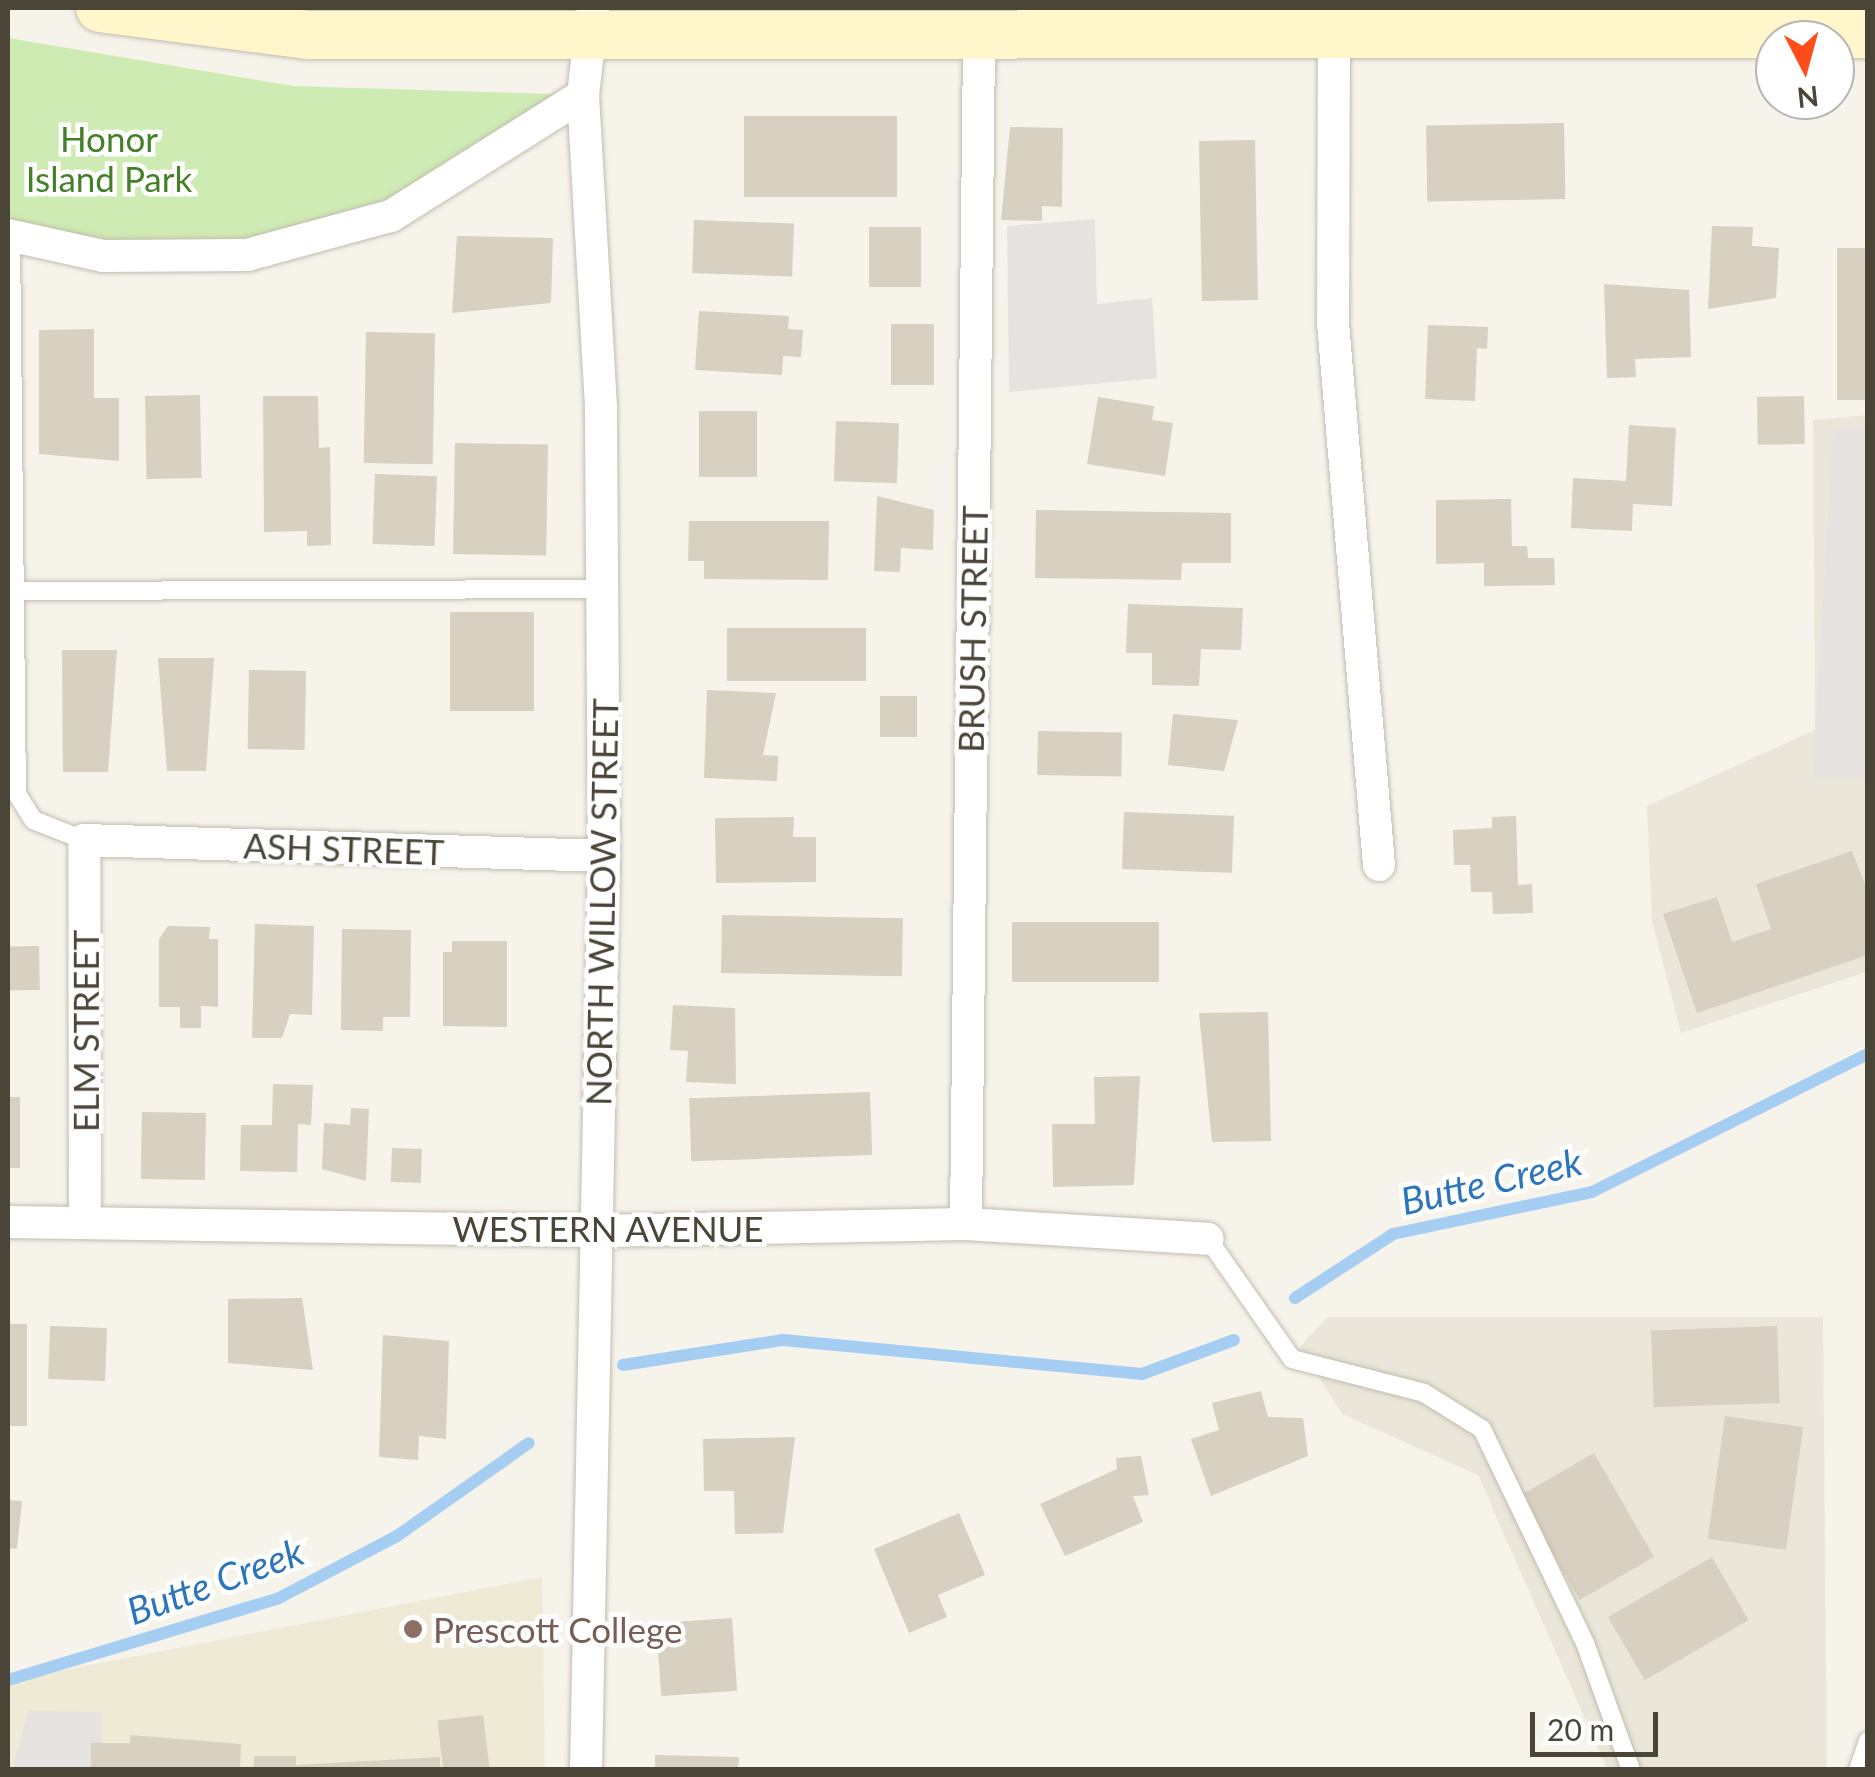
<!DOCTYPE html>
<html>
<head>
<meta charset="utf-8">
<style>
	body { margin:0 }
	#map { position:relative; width:1875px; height:1777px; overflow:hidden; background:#f6f3eb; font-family:Lato,sans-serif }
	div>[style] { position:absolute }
	.residential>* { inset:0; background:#eae6d9 }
	.education>* { inset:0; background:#efead5 }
	.green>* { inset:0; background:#ceebb3 }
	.parking>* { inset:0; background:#e5e3df }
	.stream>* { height:12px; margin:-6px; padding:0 6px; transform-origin:6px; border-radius:6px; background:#a6cef3 }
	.building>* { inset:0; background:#d8d0c0; transform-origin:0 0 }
	.roads { filter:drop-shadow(0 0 2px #c2bcad) drop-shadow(0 0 2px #c2bcad) }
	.lane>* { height:18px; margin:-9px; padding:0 9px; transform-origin:9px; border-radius:9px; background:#fff }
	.street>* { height:32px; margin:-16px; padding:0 16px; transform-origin:16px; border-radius:16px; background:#fff }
	.secondary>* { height:48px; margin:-24px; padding:0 24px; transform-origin:24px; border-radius:24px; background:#fff6cc }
	.dots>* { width:28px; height:28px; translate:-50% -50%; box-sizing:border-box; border:5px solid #fff; border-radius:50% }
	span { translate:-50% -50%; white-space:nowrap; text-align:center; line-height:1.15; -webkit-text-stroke:9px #fff; paint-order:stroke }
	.park-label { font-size:35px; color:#438028 }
	.street-label { font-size:35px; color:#4b4538 }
	.education-label { font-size:35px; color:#785e54 }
	.left { translate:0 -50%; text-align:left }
	.water-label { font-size:38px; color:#2c75bc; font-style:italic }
	.frame { position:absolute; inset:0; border:10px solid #4b4538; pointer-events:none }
	.north { position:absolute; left:1755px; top:20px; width:100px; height:100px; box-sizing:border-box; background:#fff; border:2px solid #b7b5af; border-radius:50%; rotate:174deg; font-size:28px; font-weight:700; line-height:40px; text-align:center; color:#4b4538 }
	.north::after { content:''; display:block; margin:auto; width:35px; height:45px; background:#ff4c19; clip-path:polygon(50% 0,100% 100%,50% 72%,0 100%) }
	.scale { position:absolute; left:1530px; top:1712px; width:128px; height:45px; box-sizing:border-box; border:5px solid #4b4538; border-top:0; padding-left:12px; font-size:30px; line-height:35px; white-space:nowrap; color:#4b4538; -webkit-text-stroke:8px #fff; paint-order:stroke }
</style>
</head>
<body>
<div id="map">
	<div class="residential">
		<div style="clip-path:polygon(1867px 415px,1867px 972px,1681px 1033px,1652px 921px,1647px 806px,1815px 730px,1813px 420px)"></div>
		<div style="clip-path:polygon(1328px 1317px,1823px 1317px,1827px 1769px,1607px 1769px,1478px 1475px,1342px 1414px,1300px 1347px)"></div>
	</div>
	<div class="education">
		<div style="clip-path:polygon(542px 1577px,545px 1769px,8px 1770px,8px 1681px)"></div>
	</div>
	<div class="green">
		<div style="clip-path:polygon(8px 38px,293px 86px,583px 95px,391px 216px,247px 255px,8px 235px)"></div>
	</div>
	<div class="parking">
		<div style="clip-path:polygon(1095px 219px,1097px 304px,1152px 298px,1157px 378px,1009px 392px,1007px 226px)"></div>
		<div style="clip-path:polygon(1867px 427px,1867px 779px,1813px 777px,1833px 430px)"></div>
		<div style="clip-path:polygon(28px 1711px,102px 1712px,102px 1769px,12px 1770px)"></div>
	</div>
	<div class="stream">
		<div style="left:1295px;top:1298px;width:117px;rotate:-33.1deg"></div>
		<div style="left:1393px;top:1234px;width:203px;rotate:-11.9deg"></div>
		<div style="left:1592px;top:1192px;width:309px;rotate:-26.6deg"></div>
		<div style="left:623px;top:1365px;width:162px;rotate:-8.9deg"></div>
		<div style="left:783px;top:1340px;width:361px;rotate:5.4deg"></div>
		<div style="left:1142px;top:1374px;width:98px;rotate:-20.3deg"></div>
		<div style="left:8px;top:1680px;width:283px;rotate:-16.8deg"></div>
		<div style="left:279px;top:1598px;width:133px;rotate:-27.7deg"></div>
		<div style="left:397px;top:1536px;width:161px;rotate:-35.2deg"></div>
	</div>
	<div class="building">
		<div style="left:744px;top:116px;width:153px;height:81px"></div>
		<div style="left:1564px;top:123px;width:76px;height:138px;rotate:89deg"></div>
		<div style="clip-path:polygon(1010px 127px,1063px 128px,1062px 207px,1042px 206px,1042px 221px,1001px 220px)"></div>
		<div style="left:1255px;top:140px;width:160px;height:56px;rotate:89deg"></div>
		<div style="left:694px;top:220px;width:100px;height:53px;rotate:2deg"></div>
		<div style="clip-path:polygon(1712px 226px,1753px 227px,1752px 246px,1779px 248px,1776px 298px,1708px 309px)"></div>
		<div style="left:921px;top:227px;width:60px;height:52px;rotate:90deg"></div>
		<div style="clip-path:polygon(457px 236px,553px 238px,551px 303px,452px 313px)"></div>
		<div style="left:1837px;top:248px;width:31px;height:152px"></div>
		<div style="clip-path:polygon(1604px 284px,1689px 290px,1691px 357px,1635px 359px,1636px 377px,1607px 378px)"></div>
		<div style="clip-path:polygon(699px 311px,789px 316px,788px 329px,803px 330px,801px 357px,783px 356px,782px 375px,695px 370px)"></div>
		<div style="left:891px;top:324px;width:43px;height:61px"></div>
		<div style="clip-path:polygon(1428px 325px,1488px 327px,1487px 349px,1477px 348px,1475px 401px,1425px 399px)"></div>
		<div style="clip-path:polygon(94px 329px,94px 398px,119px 398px,119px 461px,39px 454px,39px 330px)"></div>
		<div style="left:366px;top:332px;width:69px;height:131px;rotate:1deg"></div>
		<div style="left:200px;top:395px;width:83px;height:55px;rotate:89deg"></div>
		<div style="clip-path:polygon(263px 396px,318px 396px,319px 448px,330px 447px,331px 545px,307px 546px,307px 531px,264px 532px)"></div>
		<div style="left:1804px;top:396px;width:48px;height:47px;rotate:89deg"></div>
		<div style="clip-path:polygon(1098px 397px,1154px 406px,1152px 420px,1173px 423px,1165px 476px,1087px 464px)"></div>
		<div style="left:699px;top:411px;width:58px;height:66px"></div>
		<div style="left:836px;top:421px;width:63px;height:60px;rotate:2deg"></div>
		<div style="clip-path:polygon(1629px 425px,1676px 428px,1672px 506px,1633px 504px,1632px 531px,1571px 528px,1573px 478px,1626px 481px)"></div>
		<div style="left:455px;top:443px;width:93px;height:111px;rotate:1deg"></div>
		<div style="left:375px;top:474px;width:62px;height:70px;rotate:2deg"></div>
		<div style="clip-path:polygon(877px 496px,934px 510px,933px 550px,901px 548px,900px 572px,874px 571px)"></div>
		<div style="clip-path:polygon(1511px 499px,1512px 546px,1527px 546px,1528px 558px,1554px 558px,1555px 585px,1484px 586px,1484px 563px,1436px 564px,1436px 500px)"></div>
		<div style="clip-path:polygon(1036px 510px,1231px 513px,1231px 563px,1182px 563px,1181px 580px,1035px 578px)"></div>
		<div style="clip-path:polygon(689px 521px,829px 521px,828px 580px,704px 579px,704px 561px,688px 561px)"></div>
		<div style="clip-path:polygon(1128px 604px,1243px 608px,1241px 650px,1201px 649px,1199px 686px,1152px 685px,1152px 653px,1126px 653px)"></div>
		<div style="left:450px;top:612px;width:84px;height:99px"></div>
		<div style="left:866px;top:628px;width:53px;height:139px;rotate:90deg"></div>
		<div style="clip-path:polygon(62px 650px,117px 650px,108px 772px,63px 772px)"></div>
		<div style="clip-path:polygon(158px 658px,214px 658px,206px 771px,167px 771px)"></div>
		<div style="left:249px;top:670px;width:57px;height:79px;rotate:1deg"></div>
		<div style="clip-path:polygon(707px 690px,776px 693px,763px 755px,778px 756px,777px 781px,704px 778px)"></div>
		<div style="left:880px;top:696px;width:37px;height:41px"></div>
		<div style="clip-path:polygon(1173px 714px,1238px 720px,1224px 771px,1168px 765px)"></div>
		<div style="left:1038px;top:731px;width:84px;height:44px;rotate:1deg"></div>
		<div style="left:1124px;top:812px;width:110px;height:57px;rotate:2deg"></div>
		<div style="clip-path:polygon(1516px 816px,1518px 885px,1532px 884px,1533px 913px,1493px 914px,1492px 892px,1471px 892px,1470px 865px,1454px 865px,1453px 830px,1492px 828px,1492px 817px)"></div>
		<div style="clip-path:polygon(794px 817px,793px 837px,816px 837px,816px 882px,716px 883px,715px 818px)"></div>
		<div style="clip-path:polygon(1852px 851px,1868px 892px,1868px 955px,1697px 1013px,1663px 914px,1717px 897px,1732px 942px,1771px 929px,1756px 884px)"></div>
		<div style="left:722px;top:915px;width:181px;height:58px;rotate:1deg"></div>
		<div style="left:1159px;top:922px;width:60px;height:147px;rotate:90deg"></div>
		<div style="clip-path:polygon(255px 924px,314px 926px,312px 1015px,290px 1014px,282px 1038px,252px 1038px)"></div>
		<div style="clip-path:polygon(168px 926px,210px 927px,209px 939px,218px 939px,218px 1007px,201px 1006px,201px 1028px,180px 1028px,180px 1007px,159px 1007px,159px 939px)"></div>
		<div style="clip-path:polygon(342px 929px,411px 930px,410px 1017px,383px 1017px,383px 1031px,341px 1030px)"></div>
		<div style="clip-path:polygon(452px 941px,507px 941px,507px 1027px,443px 1026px,443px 952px,452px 952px)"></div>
		<div style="left:39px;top:946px;width:44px;height:31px;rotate:89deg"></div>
		<div style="clip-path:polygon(673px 1005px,735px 1008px,736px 1084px,686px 1082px,688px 1051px,670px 1050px)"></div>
		<div style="clip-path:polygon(1268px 1012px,1271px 1141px,1212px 1142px,1199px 1013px)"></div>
		<div style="clip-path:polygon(1140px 1076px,1134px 1185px,1053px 1187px,1052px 1124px,1095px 1124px,1094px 1077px)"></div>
		<div style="clip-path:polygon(273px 1084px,313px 1085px,311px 1125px,298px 1124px,297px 1172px,240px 1171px,241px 1125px,272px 1125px)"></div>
		<div style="left:870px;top:1092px;width:63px;height:181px;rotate:88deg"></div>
		<div style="left:8px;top:1097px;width:12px;height:71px"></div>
		<div style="clip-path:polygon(351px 1108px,369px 1109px,366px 1181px,322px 1169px,324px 1123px,350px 1125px)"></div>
		<div style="left:142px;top:1112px;width:64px;height:67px;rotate:1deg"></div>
		<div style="left:392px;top:1148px;width:30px;height:34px;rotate:2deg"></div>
		<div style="clip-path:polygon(302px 1298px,313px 1370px,228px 1363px,228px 1299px)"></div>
		<div style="left:8px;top:1324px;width:19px;height:102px"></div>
		<div style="left:50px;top:1326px;width:57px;height:53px;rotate:2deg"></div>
		<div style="left:1777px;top:1326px;width:77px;height:126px;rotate:88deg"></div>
		<div style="clip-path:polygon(383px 1335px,449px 1341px,446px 1439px,419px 1436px,418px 1460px,379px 1457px)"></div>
		<div style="clip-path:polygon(1261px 1391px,1268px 1417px,1303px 1418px,1308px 1456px,1211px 1496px,1191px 1439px,1219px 1430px,1212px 1403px)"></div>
		<div style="left:1725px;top:1416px;width:79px;height:124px;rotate:8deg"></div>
		<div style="clip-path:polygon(795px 1437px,783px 1533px,735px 1534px,734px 1491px,704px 1491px,703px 1439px)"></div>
		<div style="left:1594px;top:1453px;width:120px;height:86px;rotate:60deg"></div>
		<div style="clip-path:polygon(1141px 1456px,1149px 1495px,1133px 1496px,1143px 1522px,1065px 1556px,1040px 1504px,1117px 1469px,1116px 1458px)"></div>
		<div style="clip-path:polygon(8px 1500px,22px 1501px,17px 1549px,8px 1548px)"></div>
		<div style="clip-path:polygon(959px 1513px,985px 1575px,938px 1595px,947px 1617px,909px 1633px,874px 1549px)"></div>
		<div style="left:1712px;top:1557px;width:73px;height:120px;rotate:60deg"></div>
		<div style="left:732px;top:1618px;width:73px;height:76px;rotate:86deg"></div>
		<div style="left:483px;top:1715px;width:55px;height:46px;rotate:83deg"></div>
		<div style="clip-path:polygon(130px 1735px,241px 1744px,240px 1770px,91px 1770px,91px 1743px,130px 1743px)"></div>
		<div style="clip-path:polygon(655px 1755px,739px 1757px,738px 1770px,655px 1770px)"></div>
		<div style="clip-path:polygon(254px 1756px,296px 1756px,296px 1765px,440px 1757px,440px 1770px,254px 1770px)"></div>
	</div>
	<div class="roads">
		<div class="lane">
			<div style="left:11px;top:235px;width:559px;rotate:89.39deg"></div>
			<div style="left:17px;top:794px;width:31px;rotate:58deg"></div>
			<div style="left:33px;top:820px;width:55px;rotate:21.4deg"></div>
			<div style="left:15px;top:591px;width:589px;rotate:-0.19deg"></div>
			<div style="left:1208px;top:1239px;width:146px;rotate:55deg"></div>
			<div style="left:1292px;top:1359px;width:136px;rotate:14.4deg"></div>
			<div style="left:1424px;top:1393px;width:68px;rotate:31.8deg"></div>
			<div style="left:1482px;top:1429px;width:237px;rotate:64.3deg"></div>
			<div style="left:1585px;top:1643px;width:135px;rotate:70.1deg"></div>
			<div style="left:1858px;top:1770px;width:31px;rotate:-71deg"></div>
		</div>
		<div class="street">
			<div style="left:1334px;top:35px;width:288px;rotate:90.2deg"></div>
			<div style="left:1333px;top:323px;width:544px;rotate:85.15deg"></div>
			<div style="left:8px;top:235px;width:97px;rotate:12.5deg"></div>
			<div style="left:103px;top:256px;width:144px;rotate:-0.4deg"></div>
			<div style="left:247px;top:255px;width:149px;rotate:-15.2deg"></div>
			<div style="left:391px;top:216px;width:227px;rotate:-32.2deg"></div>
			<div style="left:8px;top:1222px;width:588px;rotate:0.88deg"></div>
			<div style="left:596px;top:1231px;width:370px;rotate:-1.1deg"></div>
			<div style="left:966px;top:1224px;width:242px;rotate:3.5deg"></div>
			<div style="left:85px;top:1222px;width:382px;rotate:-90.1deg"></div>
			<div style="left:84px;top:840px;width:520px;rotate:1.76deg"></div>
			<div style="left:966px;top:1224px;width:1190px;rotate:-89.37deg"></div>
			<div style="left:586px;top:1770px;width:914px;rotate:-88.87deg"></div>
			<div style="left:604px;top:856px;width:449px;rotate:-90.4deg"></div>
			<div style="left:601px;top:407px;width:313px;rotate:-93.3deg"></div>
			<div style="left:583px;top:95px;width:88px;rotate:-83.4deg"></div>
		</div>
		<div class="secondary">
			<div style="left:100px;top:8px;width:210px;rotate:7.4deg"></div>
			<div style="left:308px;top:35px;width:1560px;rotate:-0.04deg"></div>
		</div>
	</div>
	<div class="dots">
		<div style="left:413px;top:1629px;background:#8d6e63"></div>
	</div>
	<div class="park-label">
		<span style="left:109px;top:158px">Honor<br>Island Park</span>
	</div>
	<div class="street-label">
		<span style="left:972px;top:629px;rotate:-89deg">BRUSH STREET</span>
		<span style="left:344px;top:848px;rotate:2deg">ASH STREET</span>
		<span style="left:601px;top:902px;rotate:-89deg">NORTH WILLOW STREET</span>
		<span style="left:85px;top:1031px;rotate:-90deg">ELM STREET</span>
		<span style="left:608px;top:1228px">WESTERN AVENUE</span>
	</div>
	<div class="education-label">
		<span class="left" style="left:433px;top:1629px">Prescott College</span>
	</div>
	<div class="water-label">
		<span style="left:1491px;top:1181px;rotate:-13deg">Butte Creek</span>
		<span style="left:215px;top:1581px;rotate:-20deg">Butte Creek</span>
	</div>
	<div class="frame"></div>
	<div class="north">N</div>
	<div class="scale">20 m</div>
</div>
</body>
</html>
